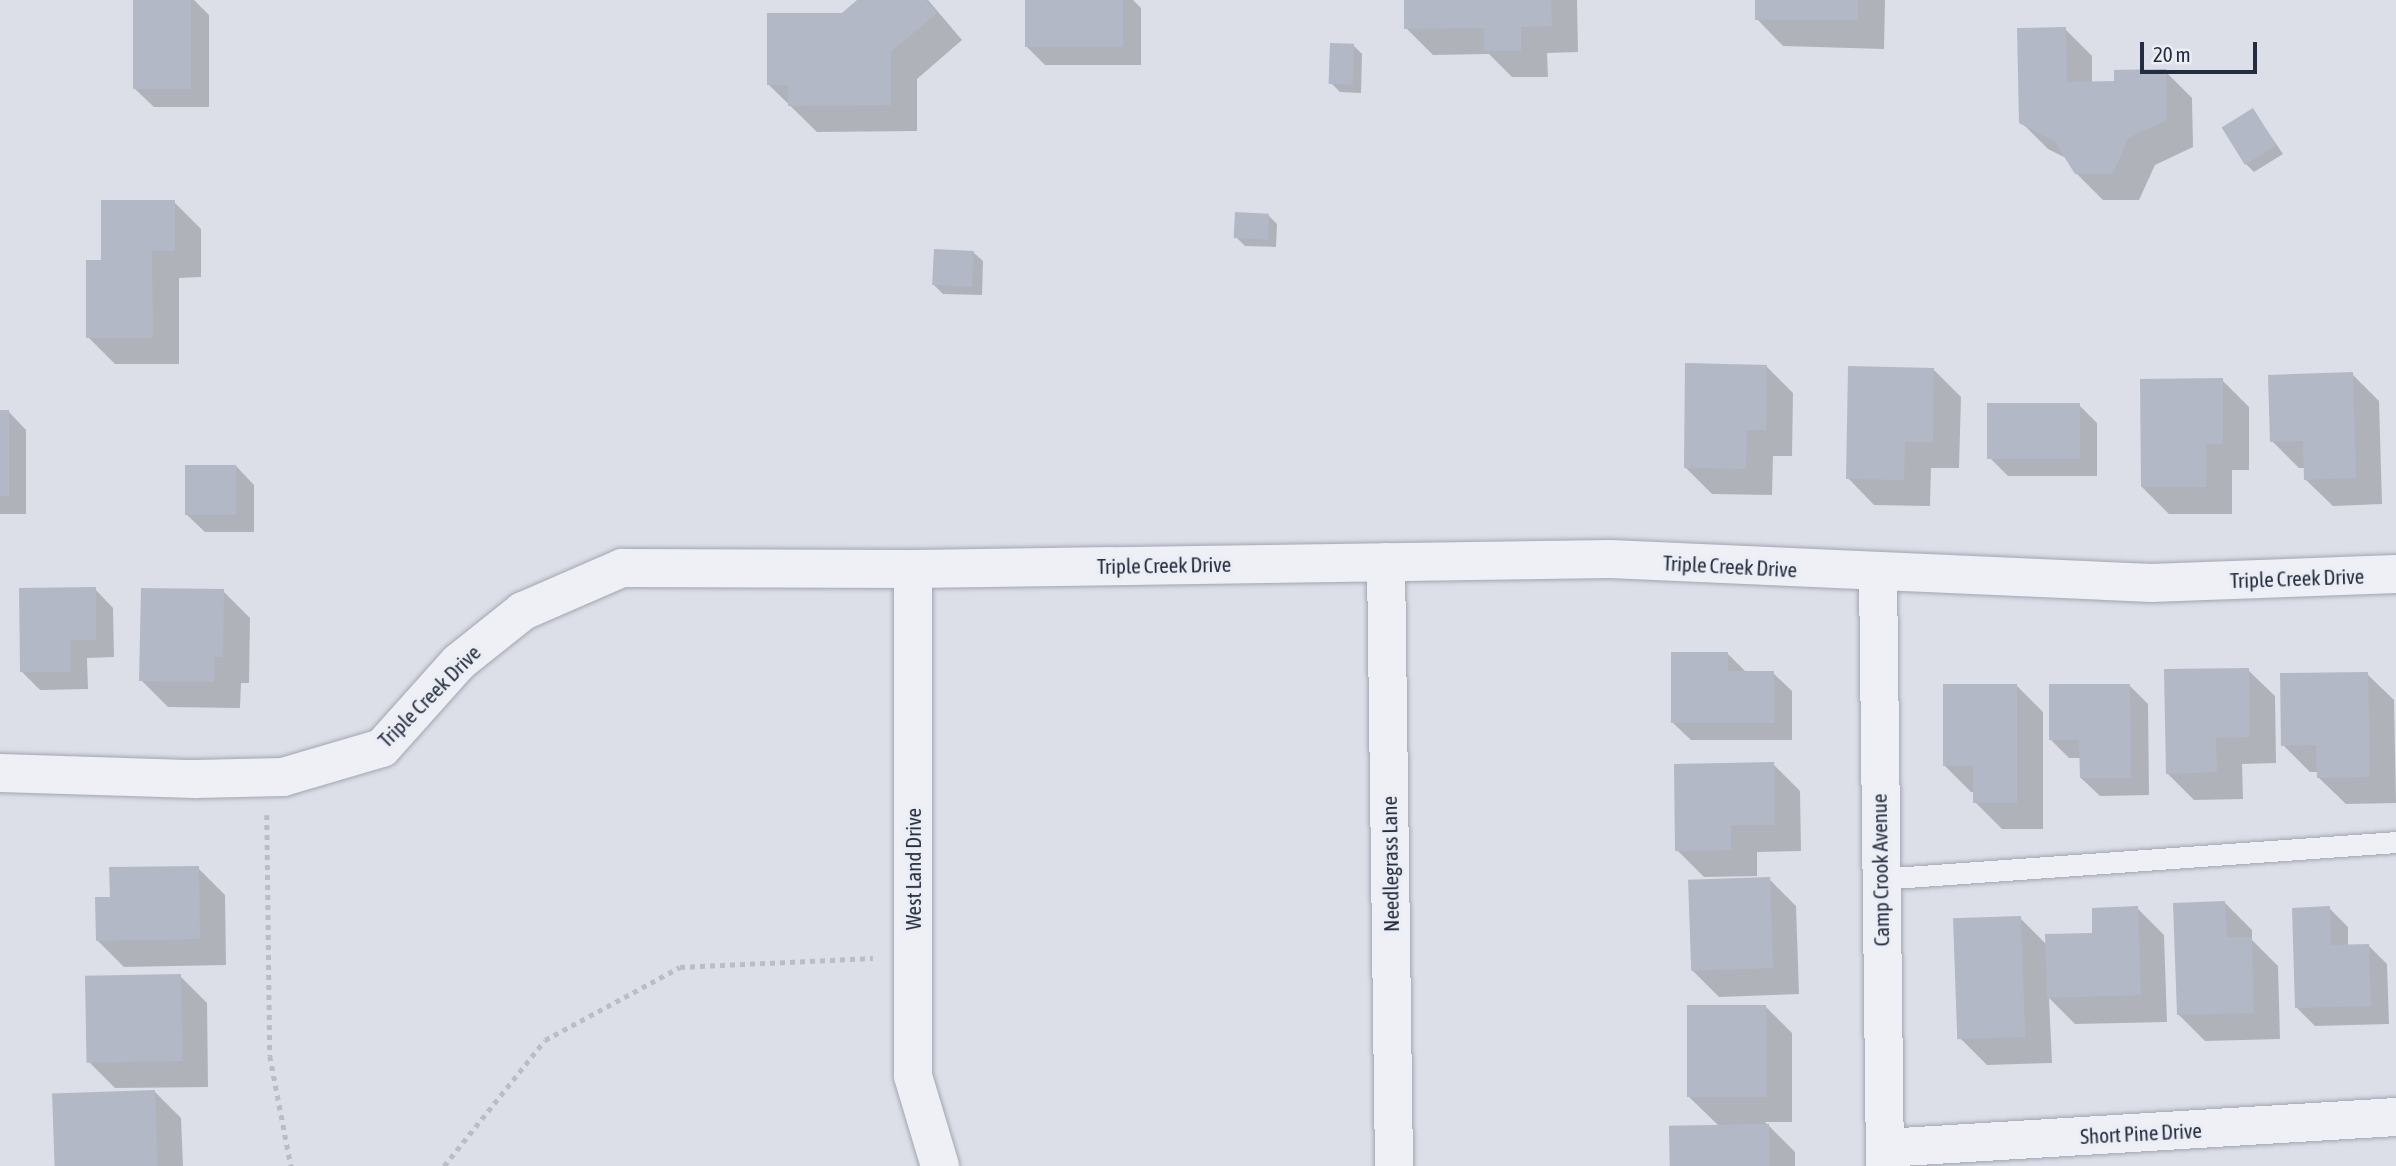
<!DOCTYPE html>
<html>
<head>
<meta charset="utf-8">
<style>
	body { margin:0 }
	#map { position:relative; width:2396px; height:1166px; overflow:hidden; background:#dcdfe8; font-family:"Asap Condensed",sans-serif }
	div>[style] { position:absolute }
	.shadow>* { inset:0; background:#0003 }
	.building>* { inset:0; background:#b2b8c5; transform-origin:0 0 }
	.path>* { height:4.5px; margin-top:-2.25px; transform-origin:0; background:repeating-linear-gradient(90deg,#babdc6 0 5px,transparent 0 10px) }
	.roads { filter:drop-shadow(0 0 2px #a1a6b2) drop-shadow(0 0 2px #a1a6b2) }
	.lane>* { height:21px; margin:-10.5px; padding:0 10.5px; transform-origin:10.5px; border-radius:10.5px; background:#eff0f6 }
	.street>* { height:38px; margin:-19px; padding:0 19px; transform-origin:19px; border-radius:19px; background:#eff0f6 }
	span { translate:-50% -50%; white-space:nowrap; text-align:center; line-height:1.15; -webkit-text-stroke:7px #ebeef5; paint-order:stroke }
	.street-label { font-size:21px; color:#242c3f }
	.scale { position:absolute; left:2140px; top:42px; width:117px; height:32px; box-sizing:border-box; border:4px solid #242c3f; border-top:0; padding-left:9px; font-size:21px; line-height:24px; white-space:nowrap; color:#242c3f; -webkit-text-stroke:5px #ebeef5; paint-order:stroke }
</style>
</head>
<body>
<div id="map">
	<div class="shadow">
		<div style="clip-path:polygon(135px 0,194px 0,209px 15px,209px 107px,154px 107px,135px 89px)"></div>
		<div style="clip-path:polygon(859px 0,928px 0,962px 40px,917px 79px,917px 131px,817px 132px,769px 85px)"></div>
		<div style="clip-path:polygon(1027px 0,1133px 0,1141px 8px,1141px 65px,1045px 65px,1027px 47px)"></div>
		<div style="clip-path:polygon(1405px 0,1577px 0,1578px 52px,1547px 53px,1548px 77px,1512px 77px,1489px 54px,1433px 55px,1406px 28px)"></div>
		<div style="clip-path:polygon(1757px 0,1885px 0,1884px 49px,1783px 46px,1757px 19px)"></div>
		<div style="clip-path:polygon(2065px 29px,2092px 56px,2092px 83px,2116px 82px,2165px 71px,2192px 98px,2193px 147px,2155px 165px,2139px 200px,2103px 200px,2076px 173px,2068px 159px,2048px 149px,2021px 122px)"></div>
		<div style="clip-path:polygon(1353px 45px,1362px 54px,1361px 93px,1340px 92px,1331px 83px)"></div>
		<div style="clip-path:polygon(2253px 110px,2283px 154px,2254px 172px,2245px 163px)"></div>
		<div style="clip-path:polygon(174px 202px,201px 229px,201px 277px,179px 278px,179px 364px,115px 364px,88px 337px,103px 262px)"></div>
		<div style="clip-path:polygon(1268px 215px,1277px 224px,1276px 247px,1245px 246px,1236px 237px)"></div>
		<div style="clip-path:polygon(974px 253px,983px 261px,982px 295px,943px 294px,934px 285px)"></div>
		<div style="clip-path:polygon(1766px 366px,1793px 393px,1792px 456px,1773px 456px,1772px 495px,1712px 494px,1685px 467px)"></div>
		<div style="clip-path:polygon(1934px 370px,1961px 397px,1959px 468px,1931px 468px,1930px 506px,1874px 505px,1848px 478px)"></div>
		<div style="clip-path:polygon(2352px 374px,2379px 401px,2382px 504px,2333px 506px,2306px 480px,2305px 468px,2299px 468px,2272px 441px)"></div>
		<div style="clip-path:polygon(2222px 380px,2249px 407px,2249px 470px,2232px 470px,2232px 514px,2169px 514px,2142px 487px)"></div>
		<div style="clip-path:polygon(2079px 405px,2097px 423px,2097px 476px,2008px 476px,1990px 458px)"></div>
		<div style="clip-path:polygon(0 411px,8px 411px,26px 430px,26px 514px,0 514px)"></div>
		<div style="clip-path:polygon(236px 466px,254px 485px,254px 532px,205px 532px,186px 514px)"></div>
		<div style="clip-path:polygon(95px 589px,113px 608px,114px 657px,87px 658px,88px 689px,40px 690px,22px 672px)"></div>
		<div style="clip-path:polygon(223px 591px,250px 618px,249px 683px,241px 683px,240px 708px,168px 707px,141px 680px)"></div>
		<div style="clip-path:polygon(1727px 653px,1746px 672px,1773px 673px,1792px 691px,1792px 740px,1691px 740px,1672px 722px)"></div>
		<div style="clip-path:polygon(2248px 670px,2275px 696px,2276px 763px,2242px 764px,2243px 799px,2194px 800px,2167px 773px)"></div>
		<div style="clip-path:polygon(2367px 674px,2394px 700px,2396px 803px,2346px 804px,2319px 778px,2319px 772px,2310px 772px,2283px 745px)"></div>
		<div style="clip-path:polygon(2016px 685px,2043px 712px,2043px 829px,2002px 829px,1975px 802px,1975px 792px,1971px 792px,1944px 765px)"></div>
		<div style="clip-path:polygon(2129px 685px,2148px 704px,2149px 795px,2100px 796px,2081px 778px,2081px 758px,2069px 758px,2051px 740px)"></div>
		<div style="clip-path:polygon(1773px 764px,1800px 791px,1801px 851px,1757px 852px,1757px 876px,1704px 877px,1677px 850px)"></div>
		<div style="clip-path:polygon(198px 868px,225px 895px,226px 965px,124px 967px,97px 940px,111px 899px)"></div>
		<div style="clip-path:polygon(1769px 879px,1796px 906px,1799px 994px,1719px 997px,1692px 970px)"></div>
		<div style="clip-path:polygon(2225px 903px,2252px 930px,2252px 940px,2278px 966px,2280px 1039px,2205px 1041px,2178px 1014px)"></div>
		<div style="clip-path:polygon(2137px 908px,2164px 935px,2167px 1022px,2075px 1024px,2049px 998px,2052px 1063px,1987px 1065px,1960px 1038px,2020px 918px,2047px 945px,2094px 934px)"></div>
		<div style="clip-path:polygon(2329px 908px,2348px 927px,2348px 946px,2369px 946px,2387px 964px,2389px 1024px,2315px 1026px,2297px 1008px)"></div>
		<div style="clip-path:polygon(180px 976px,207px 1003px,208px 1087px,115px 1088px,88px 1061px)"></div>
		<div style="clip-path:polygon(1765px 1006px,1792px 1033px,1792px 1122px,1765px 1122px,1795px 1152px,1795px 1166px,1672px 1166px,1719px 1126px,1688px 1096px)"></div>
		<div style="clip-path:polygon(154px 1091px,181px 1118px,183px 1166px,56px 1166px)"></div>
	</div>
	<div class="building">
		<div style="left:133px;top:0;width:58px;height:89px"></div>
		<div style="clip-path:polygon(857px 0,926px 0,937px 13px,891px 52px,891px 105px,788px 106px,788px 85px,767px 85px,767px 13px,842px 13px)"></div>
		<div style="left:1025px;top:0;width:98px;height:47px"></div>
		<div style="clip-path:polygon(1404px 0,1551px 0,1552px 26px,1521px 27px,1521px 51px,1484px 51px,1484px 28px,1404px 29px)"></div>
		<div style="left:1755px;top:0;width:103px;height:20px"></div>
		<div style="clip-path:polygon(2066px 27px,2067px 82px,2114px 81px,2114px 70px,2166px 69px,2167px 120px,2128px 138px,2113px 174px,2075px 174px,2055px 142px,2019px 123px,2017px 28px)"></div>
		<div style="left:1330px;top:43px;width:24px;height:41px;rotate:2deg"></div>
		<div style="left:2253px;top:108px;width:44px;height:37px;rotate:58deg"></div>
		<div style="clip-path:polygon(101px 200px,175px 200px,175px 251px,152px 251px,153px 338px,86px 338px,86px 260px,101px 260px)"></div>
		<div style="left:1235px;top:212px;width:34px;height:26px;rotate:3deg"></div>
		<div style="left:934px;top:249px;width:40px;height:36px;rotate:3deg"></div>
		<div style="clip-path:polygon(1685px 363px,1767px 365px,1766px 430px,1747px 430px,1746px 469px,1684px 468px)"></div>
		<div style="clip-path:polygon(1848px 366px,1934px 368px,1933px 442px,1905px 442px,1904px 480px,1846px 479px)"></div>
		<div style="clip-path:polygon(2353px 372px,2356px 478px,2304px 480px,2303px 441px,2270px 442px,2268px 375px)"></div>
		<div style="clip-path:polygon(2223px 378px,2223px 444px,2206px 444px,2206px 487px,2141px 487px,2140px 379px)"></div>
		<div style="left:1987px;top:403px;width:93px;height:56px"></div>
		<div style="left:0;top:410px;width:9px;height:86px"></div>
		<div style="left:185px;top:465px;width:51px;height:50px"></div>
		<div style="clip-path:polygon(96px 587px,96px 640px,70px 640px,70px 672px,20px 672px,19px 588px)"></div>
		<div style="clip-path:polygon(141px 588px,224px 589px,223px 657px,214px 657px,214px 682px,139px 681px)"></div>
		<div style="clip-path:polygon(1671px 652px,1728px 652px,1728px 671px,1774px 671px,1774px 723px,1671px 723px)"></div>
		<div style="clip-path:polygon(2249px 668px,2250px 737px,2216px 738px,2217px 772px,2166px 774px,2164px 669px)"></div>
		<div style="clip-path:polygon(2368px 672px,2370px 777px,2317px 778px,2316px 745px,2281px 746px,2280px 673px)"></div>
		<div style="clip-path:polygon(1943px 684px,2017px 684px,2017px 803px,1973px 803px,1973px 766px,1943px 766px)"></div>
		<div style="clip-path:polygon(2049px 684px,2130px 684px,2131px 778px,2080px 778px,2079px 740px,2049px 740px)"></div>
		<div style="clip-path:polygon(1774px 762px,1775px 825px,1731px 825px,1731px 850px,1675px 851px,1674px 764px)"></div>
		<div style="clip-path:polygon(199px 866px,200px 939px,96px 941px,95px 897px,110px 897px,109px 867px)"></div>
		<div style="left:1770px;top:877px;width:91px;height:82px;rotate:88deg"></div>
		<div style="clip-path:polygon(2225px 901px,2227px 937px,2252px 937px,2254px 1013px,2177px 1015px,2173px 903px)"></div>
		<div style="clip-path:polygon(2138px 906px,2141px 995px,2047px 998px,2045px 934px,2092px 933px,2092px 908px)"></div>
		<div style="clip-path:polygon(2330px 906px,2331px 945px,2369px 944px,2371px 1006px,2295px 1008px,2292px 908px)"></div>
		<div style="left:2021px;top:916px;width:121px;height:68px;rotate:88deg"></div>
		<div style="left:181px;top:974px;width:87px;height:96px;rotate:89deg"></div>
		<div style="left:1687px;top:1005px;width:79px;height:92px"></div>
		<div style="left:155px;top:1090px;width:76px;height:103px;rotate:88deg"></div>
		<div style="left:1769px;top:1124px;width:42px;height:100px;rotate:89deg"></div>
	</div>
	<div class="path">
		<div style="left:267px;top:815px;width:241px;rotate:89.3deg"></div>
		<div style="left:270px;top:1056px;width:112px;rotate:79.2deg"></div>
		<div style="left:444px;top:1166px;width:161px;rotate:-51.3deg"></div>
		<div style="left:545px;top:1040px;width:153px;rotate:-28.4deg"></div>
		<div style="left:680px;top:967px;width:193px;rotate:-2.7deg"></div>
	</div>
	<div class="roads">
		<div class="lane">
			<div style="left:1879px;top:879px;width:518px;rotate:-4.09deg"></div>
		</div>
		<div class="street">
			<div style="left:1386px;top:562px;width:604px;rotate:89.24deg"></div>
			<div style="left:913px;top:569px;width:507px;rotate:90deg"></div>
			<div style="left:913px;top:1076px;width:94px;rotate:73.3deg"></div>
			<div style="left:1878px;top:573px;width:593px;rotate:89.32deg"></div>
			<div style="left:0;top:773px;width:195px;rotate:1.8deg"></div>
			<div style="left:195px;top:779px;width:88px;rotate:-1.3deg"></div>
			<div style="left:283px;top:777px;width:103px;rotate:-16.3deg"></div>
			<div style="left:382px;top:748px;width:115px;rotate:-48.2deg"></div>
			<div style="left:459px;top:662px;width:82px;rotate:-38.6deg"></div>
			<div style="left:523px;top:611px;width:108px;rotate:-23.5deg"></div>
			<div style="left:622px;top:568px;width:291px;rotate:0.2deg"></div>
			<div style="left:913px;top:569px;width:697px;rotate:-0.82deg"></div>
			<div style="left:1610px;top:559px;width:542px;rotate:2.54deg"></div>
			<div style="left:2151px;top:583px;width:245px;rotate:-2.1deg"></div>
			<div style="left:1885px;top:1148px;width:512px;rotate:-3.47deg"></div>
		</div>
	</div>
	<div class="street-label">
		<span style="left:1164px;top:565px;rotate:-1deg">Triple Creek Drive</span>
		<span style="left:1730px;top:566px;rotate:3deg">Triple Creek Drive</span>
		<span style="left:2297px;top:578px;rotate:-2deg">Triple Creek Drive</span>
		<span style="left:429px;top:696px;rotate:-45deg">Triple Creek Drive</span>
		<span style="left:1390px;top:864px;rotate:-91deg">Needlegrass Lane</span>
		<span style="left:913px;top:869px;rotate:-90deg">West Land Drive</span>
		<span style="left:1880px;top:870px;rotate:-91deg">Camp Crook Avenue</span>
		<span style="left:2141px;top:1133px;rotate:-3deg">Short Pine Drive</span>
	</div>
	<div class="scale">20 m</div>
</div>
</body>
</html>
